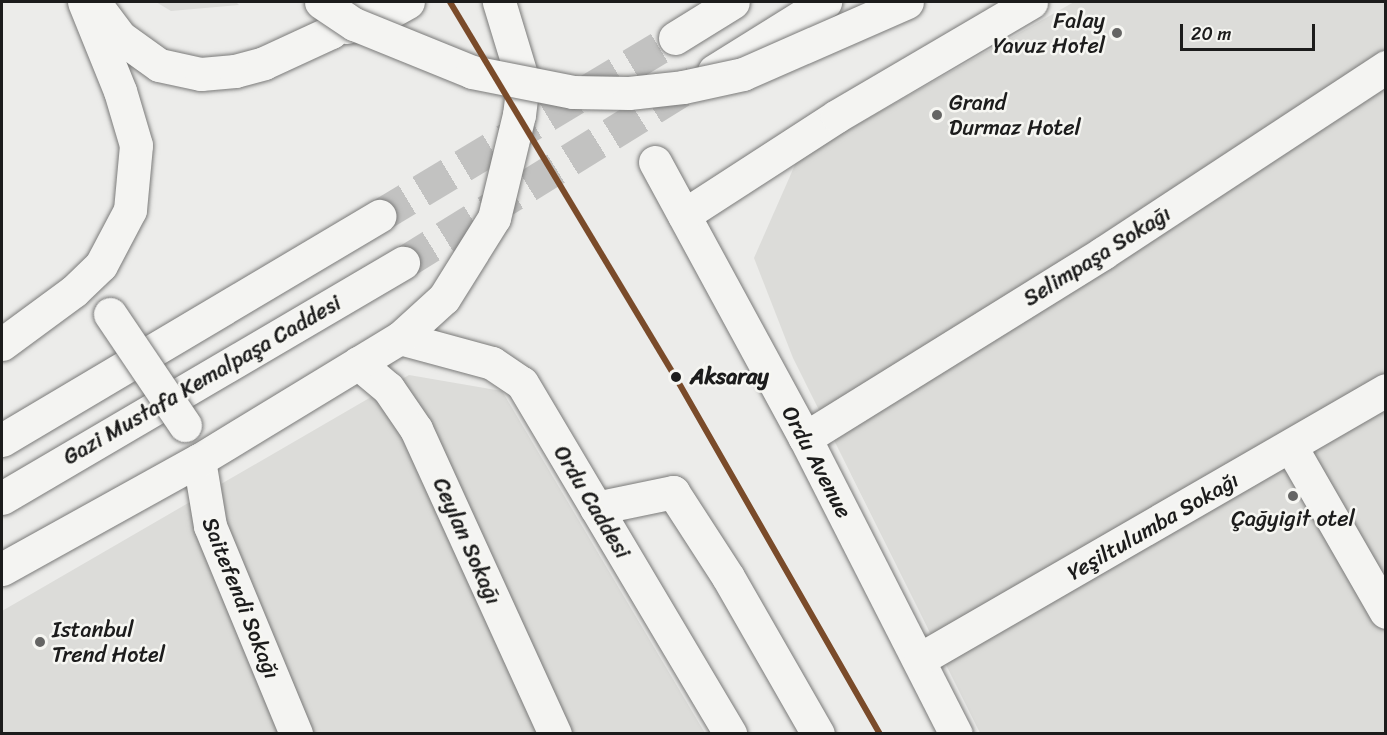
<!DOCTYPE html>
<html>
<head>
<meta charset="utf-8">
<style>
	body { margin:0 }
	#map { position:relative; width:1387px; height:735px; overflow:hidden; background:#ececea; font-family:Sriracha,sans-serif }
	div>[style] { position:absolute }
	.built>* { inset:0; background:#dcdcd9 }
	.major-tunnel>* { height:33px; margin-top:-16.5px; transform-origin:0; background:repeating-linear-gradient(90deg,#c2c2c1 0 33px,transparent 0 49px) }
	.roads { filter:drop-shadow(0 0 2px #7a7a79) drop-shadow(0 0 2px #7a7a79) }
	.minor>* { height:33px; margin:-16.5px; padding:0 16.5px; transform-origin:16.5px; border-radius:16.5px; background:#f4f4f2 }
	.major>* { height:33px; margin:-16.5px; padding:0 16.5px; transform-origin:16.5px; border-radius:16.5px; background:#f4f4f2 }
	.bridges { filter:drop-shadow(0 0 2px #7a7a79) drop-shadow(0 0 2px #7a7a79) }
	.minor-bridge>* { height:33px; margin:-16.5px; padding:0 16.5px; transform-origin:16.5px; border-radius:16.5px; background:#f4f4f2 }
	.major-bridge>* { height:33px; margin:-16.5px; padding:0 16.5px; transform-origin:16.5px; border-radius:16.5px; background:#f4f4f2 }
	.tram-1>* { height:6px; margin:-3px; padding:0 3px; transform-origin:3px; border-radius:3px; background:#7a4b2a }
	.dots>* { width:16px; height:16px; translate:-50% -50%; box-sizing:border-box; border:3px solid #f6f6f2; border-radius:50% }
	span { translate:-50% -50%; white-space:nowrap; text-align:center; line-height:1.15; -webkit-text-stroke:5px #f6f6f2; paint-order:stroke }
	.poi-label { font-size:22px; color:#1c1c1c }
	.right { translate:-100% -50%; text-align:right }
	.left { translate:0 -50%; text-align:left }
	.street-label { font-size:22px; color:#1c1c1c }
	.stop-label { font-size:22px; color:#1c1c1c; font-weight:700 }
	.frame { position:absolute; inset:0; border:3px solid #1c1c1c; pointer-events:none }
	.scale { position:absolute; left:1180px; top:24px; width:135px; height:27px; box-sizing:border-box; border:3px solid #1c1c1c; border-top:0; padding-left:8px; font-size:18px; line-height:21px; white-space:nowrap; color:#1c1c1c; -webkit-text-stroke:4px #f6f6f2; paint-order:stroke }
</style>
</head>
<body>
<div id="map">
	<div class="built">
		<div style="clip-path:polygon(156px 2px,236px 2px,239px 5px,171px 11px)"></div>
		<div style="clip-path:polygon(1074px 2px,1385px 2px,1385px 733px,980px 733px,793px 358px,754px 258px,798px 158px)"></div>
		<div style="clip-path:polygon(409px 375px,502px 391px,705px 733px,2px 733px,2px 611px)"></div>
	</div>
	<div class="major-tunnel">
		<div style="left:379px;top:216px;width:345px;rotate:-31deg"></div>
		<div style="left:403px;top:263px;width:344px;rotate:-31.8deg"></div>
	</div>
	<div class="roads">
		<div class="minor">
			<div style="left:655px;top:162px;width:314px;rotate:61.5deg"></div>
			<div style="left:805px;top:438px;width:332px;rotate:63deg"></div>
			<div style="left:684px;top:215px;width:182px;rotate:-32.9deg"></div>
			<div style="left:837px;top:116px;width:225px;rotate:-30.4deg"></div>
			<div style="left:400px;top:338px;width:95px;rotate:15.2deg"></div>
			<div style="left:492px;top:363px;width:36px;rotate:34deg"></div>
			<div style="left:522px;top:383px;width:408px;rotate:59.3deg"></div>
			<div style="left:358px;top:363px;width:39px;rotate:40deg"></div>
			<div style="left:388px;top:388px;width:50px;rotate:55.7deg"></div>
			<div style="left:416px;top:429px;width:335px;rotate:65.5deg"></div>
			<div style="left:805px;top:438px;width:351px;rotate:-31.8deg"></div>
			<div style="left:1103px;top:253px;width:339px;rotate:-33.3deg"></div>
			<div style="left:1291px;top:447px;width:190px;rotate:60.1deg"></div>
			<div style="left:199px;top:460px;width:67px;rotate:80.5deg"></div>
			<div style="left:210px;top:526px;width:225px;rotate:67.5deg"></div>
			<div style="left:596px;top:508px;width:79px;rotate:-11.7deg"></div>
			<div style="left:673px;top:492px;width:101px;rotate:57.1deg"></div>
			<div style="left:728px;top:577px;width:181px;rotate:60.2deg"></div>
			<div style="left:920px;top:659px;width:538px;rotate:-30deg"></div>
		</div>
		<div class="major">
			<div style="left:96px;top:5px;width:40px;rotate:53deg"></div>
			<div style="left:120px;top:37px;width:48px;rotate:35.7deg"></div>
			<div style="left:159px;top:65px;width:43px;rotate:12.1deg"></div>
			<div style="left:201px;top:74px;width:34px;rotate:-5deg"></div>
			<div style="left:235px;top:71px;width:30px;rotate:-15deg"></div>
			<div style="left:264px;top:63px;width:74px;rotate:-24.8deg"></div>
			<div style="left:331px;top:32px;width:48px;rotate:-38.3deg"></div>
			<div style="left:347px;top:27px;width:33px;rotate:-16deg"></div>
			<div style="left:379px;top:18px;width:33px;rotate:-29deg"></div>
			<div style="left:675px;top:38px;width:68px;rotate:-31.8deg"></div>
			<div style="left:714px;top:71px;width:131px;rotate:-31.9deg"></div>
			<div style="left:2px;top:344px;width:89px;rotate:-36.4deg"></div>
			<div style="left:74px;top:291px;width:37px;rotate:-44deg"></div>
			<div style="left:101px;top:265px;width:62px;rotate:-62.2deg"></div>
			<div style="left:130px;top:210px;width:65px;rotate:-84.7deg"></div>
			<div style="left:136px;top:145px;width:56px;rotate:-106.5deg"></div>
			<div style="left:120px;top:91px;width:96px;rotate:-112deg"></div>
			<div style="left:2px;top:440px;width:439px;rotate:-30.7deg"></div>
			<div style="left:2px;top:498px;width:465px;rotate:-30.4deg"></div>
			<div style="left:2px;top:569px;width:225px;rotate:-29deg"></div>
			<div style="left:199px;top:460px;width:235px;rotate:-31.3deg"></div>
			<div style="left:400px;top:338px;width:59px;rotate:-42.3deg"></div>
			<div style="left:444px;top:298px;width:94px;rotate:-58deg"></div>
			<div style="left:494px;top:218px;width:106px;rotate:-76.4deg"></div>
			<div style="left:519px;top:115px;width:34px;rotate:-83deg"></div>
			<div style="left:523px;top:81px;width:83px;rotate:-106.9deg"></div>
		</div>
	</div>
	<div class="bridges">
		<div class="minor-bridge">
			<div style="left:110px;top:314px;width:134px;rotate:56deg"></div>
		</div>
		<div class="major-bridge">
			<div style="left:321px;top:2px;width:40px;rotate:34deg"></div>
			<div style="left:354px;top:24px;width:127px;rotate:22.1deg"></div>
			<div style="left:472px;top:72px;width:103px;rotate:11.2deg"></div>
			<div style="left:573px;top:92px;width:56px;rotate:1deg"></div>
			<div style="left:629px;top:93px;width:54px;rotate:-6.3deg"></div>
			<div style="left:683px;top:87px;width:61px;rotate:-12.2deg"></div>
			<div style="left:743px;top:74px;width:179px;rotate:-23.7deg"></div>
		</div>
	</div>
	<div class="tram-1">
		<div style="left:450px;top:2px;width:439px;rotate:59deg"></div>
		<div style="left:676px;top:378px;width:410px;rotate:60.2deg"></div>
	</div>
	<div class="dots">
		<div style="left:1117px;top:33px;background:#656564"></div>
		<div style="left:937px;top:115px;background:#656564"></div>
		<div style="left:676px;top:377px;background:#1c1c1c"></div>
		<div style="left:1293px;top:496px;background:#656564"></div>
		<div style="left:40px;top:642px;background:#656564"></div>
	</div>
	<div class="poi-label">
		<span class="right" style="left:1105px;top:33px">Falay<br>Yavuz Hotel</span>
		<span class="left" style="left:949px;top:115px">Grand<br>Durmaz Hotel</span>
		<span style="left:1293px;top:519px">Çağyigit otel</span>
		<span class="left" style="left:52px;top:642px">Istanbul<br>Trend Hotel</span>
	</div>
	<div class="street-label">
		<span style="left:1097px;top:256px;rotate:-32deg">Selimpaşa Sokağı</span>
		<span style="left:202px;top:380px;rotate:-30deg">Gazi Mustafa Kemalpaşa Caddesi</span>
		<span style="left:817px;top:462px;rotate:62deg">Ordu Avenue</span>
		<span style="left:592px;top:502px;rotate:59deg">Ordu Caddesi</span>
		<span style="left:1153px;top:526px;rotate:-30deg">Yeşiltulumba Sokağı</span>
		<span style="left:467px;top:541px;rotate:66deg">Ceylan Sokağı</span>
		<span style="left:241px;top:598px;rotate:68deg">Saitefendi Sokağı</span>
	</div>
	<div class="stop-label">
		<span class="left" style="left:690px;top:377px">Aksaray</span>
	</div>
	<div class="frame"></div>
	<div class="scale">20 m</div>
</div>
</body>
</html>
